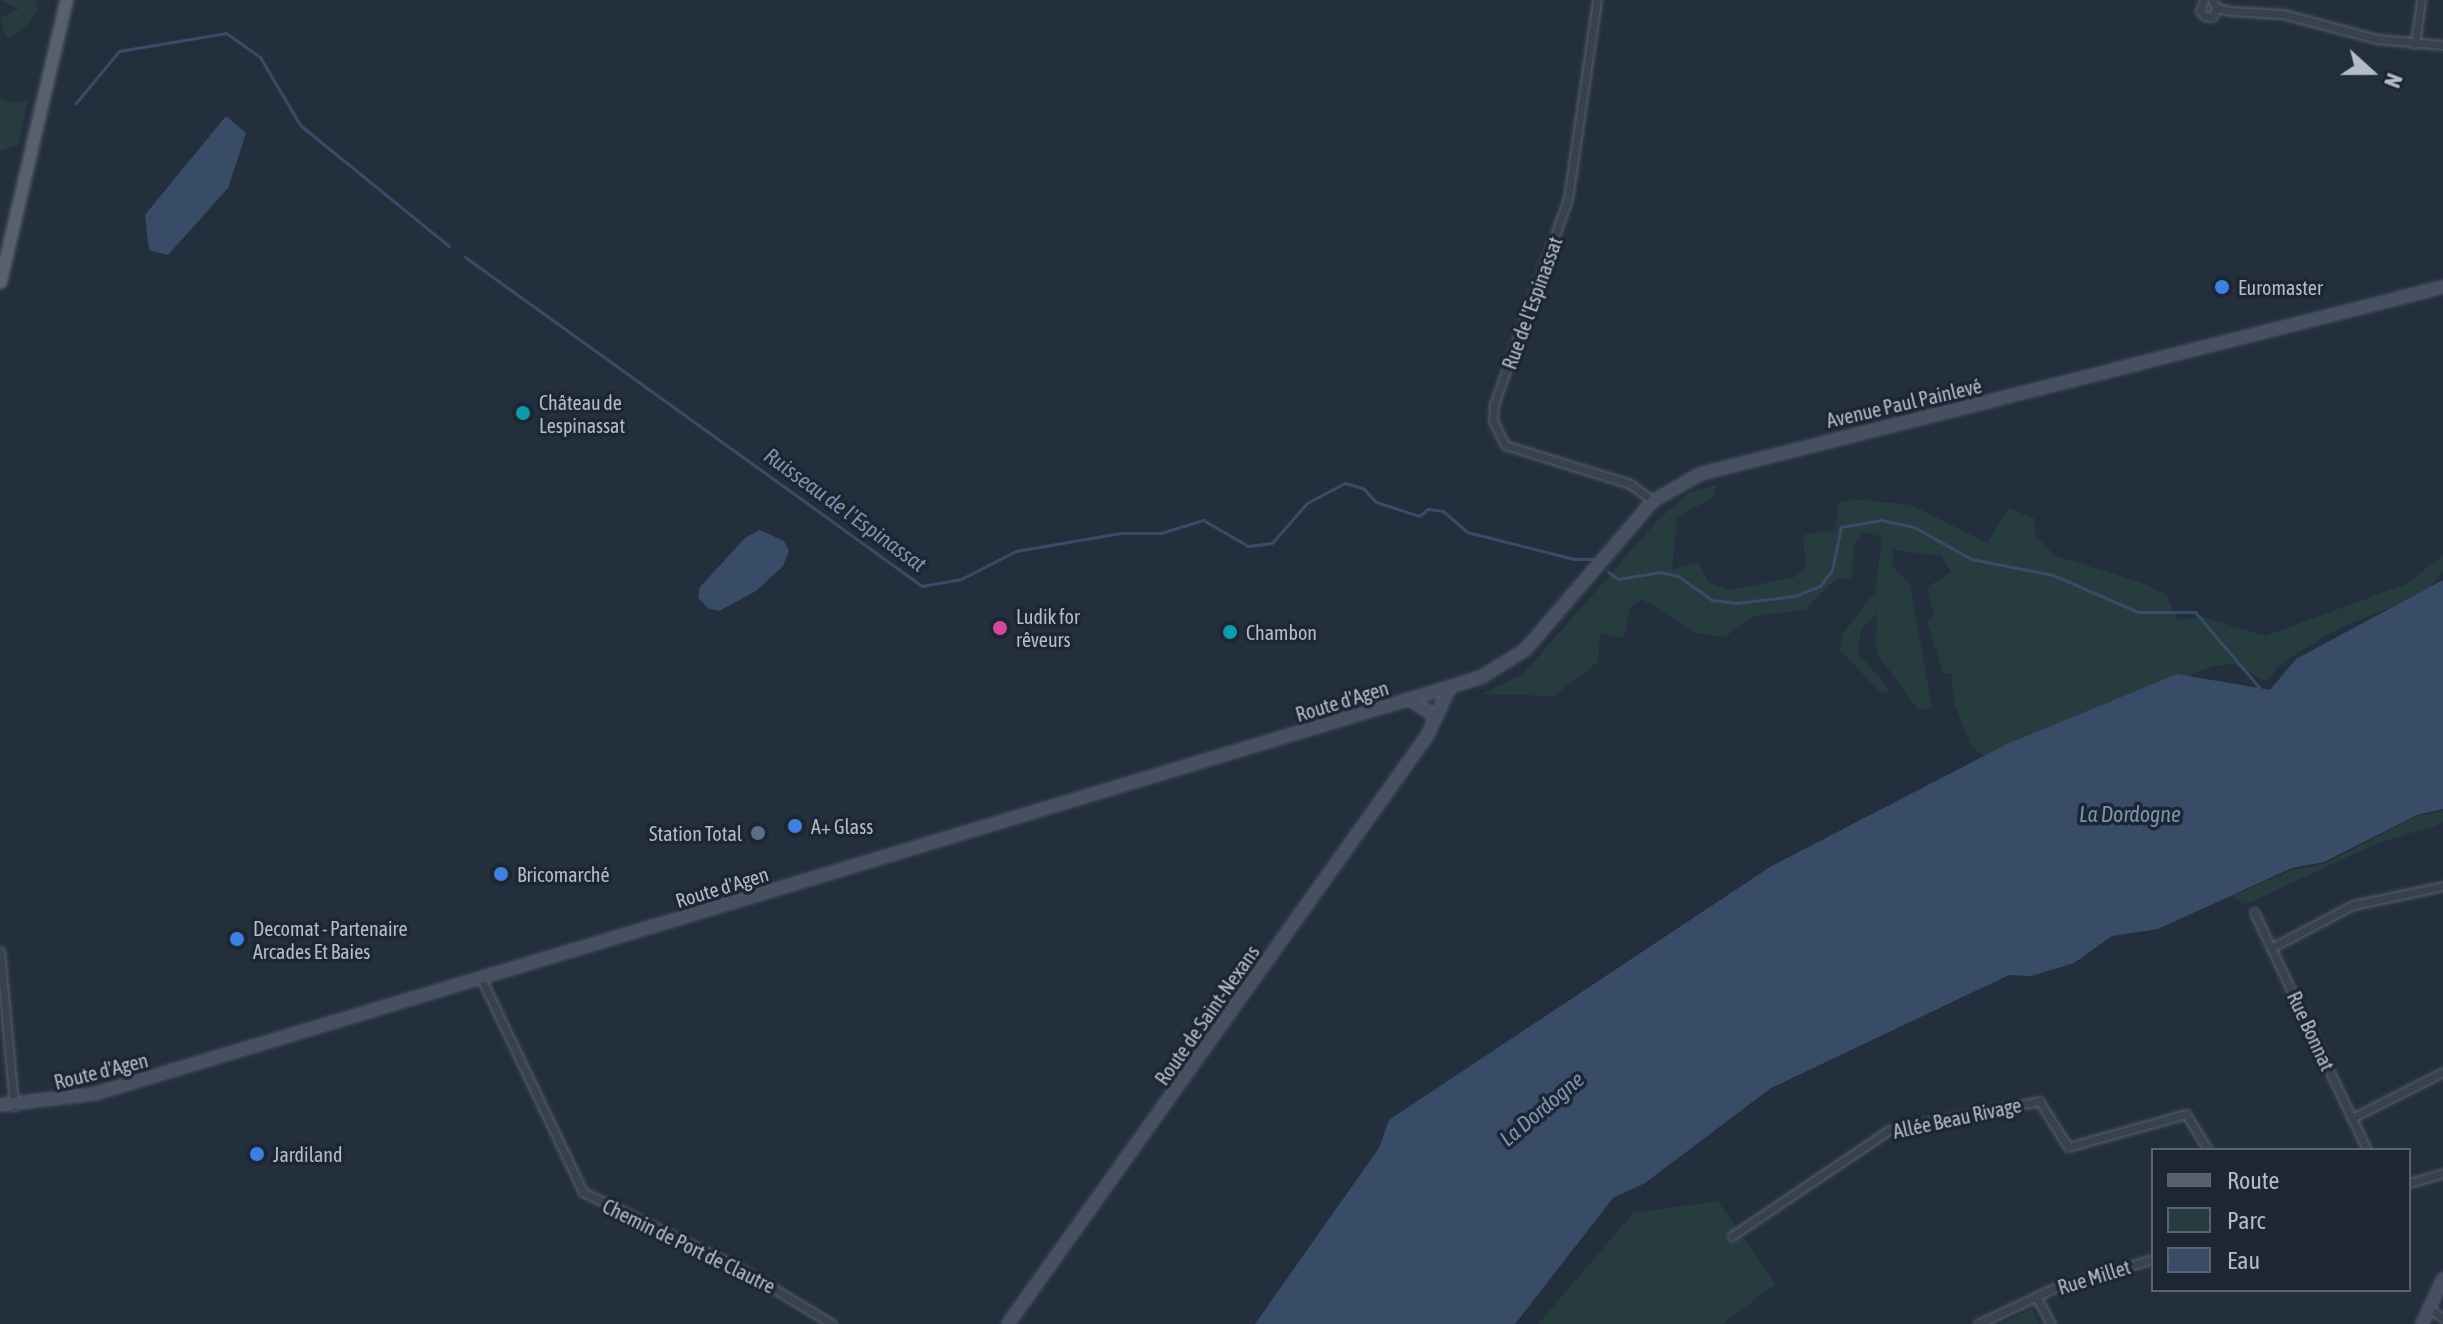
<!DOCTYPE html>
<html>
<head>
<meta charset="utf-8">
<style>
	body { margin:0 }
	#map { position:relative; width:2443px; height:1324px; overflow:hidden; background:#242f3e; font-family:"Asap Condensed",sans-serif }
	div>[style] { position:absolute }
	.green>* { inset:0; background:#263c3f }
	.water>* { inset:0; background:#394c67 }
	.stream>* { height:3px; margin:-1.5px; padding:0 1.5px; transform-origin:1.5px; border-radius:1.5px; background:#394c67 }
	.roads { filter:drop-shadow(0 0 2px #565f6c) drop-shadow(0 0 2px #565f6c) }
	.minor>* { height:7px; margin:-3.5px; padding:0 3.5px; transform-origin:3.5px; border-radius:3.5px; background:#38414e }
	.secondary>* { height:10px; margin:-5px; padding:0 5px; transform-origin:5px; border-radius:5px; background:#465061 }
	.primary>* { height:11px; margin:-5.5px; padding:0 5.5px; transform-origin:5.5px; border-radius:5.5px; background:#56606e }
	.dots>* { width:22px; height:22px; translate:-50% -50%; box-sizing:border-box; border:4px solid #1d2633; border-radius:50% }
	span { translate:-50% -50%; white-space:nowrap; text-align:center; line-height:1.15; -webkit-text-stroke:7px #1d2633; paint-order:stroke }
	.poi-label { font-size:20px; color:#b4bcc9 }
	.left { translate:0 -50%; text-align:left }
	.right { translate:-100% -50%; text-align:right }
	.street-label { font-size:20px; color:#b4bcc9 }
	.water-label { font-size:22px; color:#7c92b1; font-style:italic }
	.legend { position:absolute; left:2151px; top:1148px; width:260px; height:144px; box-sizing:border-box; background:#1d2633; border:2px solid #59626f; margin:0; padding:10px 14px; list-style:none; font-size:24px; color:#b4bcc9 }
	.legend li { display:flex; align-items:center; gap:16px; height:40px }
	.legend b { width:40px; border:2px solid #59626f }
	.north { position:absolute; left:2331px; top:32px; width:80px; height:80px; -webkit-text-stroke:6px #1d2633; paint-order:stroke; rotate:111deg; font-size:22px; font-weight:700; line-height:32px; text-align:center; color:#b4bcc9 }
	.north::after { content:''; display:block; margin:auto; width:28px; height:36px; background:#b4bcc9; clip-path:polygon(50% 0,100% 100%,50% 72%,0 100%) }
</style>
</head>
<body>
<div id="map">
	<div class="green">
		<div style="clip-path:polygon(0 0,35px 0,38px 9px,29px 24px,7px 39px,0 18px,19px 9px)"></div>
		<div style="clip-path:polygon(0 97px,13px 103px,28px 101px,18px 145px,0 151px)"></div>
		<div style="clip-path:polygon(1716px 485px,1714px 496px,1677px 518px,1672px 570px,1699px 562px,1708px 582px,1730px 590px,1795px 577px,1806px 568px,1803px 535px,1836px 530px,1838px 503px,1852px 499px,1912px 505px,1987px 543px,2009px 508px,2035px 519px,2035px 534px,2054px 555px,2145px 584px,2166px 595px,2178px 620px,2203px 617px,2265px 636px,2406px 584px,2443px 555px,2443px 571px,2426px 593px,2339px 628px,2283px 662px,2265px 681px,2235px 664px,2214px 666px,1985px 756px,1971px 747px,1955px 705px,1951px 673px,1943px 673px,1927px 621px,1934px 616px,1927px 587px,1951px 572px,1941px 556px,1893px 550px,1892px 566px,1910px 584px,1932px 708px,1918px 710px,1876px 652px,1877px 613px,1861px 630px,1858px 653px,1890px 690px,1881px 693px,1840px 650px,1842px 635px,1875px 592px,1882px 537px,1864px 532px,1855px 542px,1851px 578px,1836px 579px,1806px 609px,1752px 617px,1725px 637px,1697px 633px,1642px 599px,1630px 607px,1624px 638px,1600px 633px,1598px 662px,1554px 696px,1482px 694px,1523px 674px,1658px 520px,1690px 492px)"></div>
		<div style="clip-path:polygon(2443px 811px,2443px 823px,2373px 845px,2245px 905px,2232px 896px,2292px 870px,2324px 864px,2418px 816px)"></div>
		<div style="clip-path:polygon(1718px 1201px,1776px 1284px,1722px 1324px,1538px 1324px,1633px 1213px)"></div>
		<div style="clip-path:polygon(2032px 1309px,2040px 1324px,2000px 1324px)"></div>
	</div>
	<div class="water">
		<div style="clip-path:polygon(226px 116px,246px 133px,228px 188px,168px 255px,149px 250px,145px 215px)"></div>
		<div style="clip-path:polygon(760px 530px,784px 541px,789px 551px,783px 566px,756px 591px,719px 611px,709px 609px,698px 598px,700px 587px,745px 538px)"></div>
		<div style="clip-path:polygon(2443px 580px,2443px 809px,2417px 815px,2324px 862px,2292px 868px,2158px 929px,2112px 936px,2074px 963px,2031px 976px,2009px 975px,1771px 1088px,1645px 1183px,1613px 1198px,1515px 1324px,1255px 1324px,1379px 1148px,1389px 1120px,1770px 867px,2007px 744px,2177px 674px,2270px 690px,2296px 659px)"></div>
	</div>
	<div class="stream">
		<div style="left:76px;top:103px;width:67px;rotate:-50.4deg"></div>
		<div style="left:119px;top:51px;width:109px;rotate:-9.5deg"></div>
		<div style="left:226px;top:33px;width:42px;rotate:35.2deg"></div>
		<div style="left:260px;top:57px;width:79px;rotate:59.5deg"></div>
		<div style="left:300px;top:125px;width:192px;rotate:39.1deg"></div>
		<div style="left:465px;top:257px;width:563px;rotate:35.75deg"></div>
		<div style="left:922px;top:586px;width:40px;rotate:-10deg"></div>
		<div style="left:961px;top:579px;width:62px;rotate:-27deg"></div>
		<div style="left:1016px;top:551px;width:106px;rotate:-9.8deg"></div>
		<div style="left:1120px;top:533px;width:41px"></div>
		<div style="left:1161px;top:533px;width:44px;rotate:-17.2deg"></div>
		<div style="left:1203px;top:520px;width:52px;rotate:30deg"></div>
		<div style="left:1248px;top:546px;width:24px;rotate:-7deg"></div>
		<div style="left:1272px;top:543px;width:53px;rotate:-48.8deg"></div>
		<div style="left:1307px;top:503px;width:43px;rotate:-27.8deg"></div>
		<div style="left:1345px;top:483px;width:19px;rotate:16deg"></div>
		<div style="left:1363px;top:488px;width:19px;rotate:47deg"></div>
		<div style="left:1376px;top:502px;width:45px;rotate:18deg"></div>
		<div style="left:1419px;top:516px;width:11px;rotate:-38deg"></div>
		<div style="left:1428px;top:509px;width:15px;rotate:8deg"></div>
		<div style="left:1443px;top:511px;width:32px;rotate:41deg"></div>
		<div style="left:1467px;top:532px;width:110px;rotate:14.2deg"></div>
		<div style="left:1574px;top:559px;width:18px"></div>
		<div style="left:1608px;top:572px;width:12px;rotate:35deg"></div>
		<div style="left:1618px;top:579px;width:43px;rotate:-9.5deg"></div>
		<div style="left:1660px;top:572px;width:18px;rotate:13deg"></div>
		<div style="left:1678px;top:576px;width:42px;rotate:35.2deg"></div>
		<div style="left:1712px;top:600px;width:25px;rotate:7deg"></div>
		<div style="left:1737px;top:603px;width:58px;rotate:-6.9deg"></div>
		<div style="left:1795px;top:596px;width:27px;rotate:-22deg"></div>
		<div style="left:1820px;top:586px;width:20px;rotate:-53deg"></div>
		<div style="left:1832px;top:570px;width:44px;rotate:-78.2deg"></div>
		<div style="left:1841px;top:527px;width:41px;rotate:-9.9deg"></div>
		<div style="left:1881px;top:520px;width:34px;rotate:12deg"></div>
		<div style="left:1914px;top:527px;width:65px;rotate:29.3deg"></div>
		<div style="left:1971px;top:559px;width:84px;rotate:11deg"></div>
		<div style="left:2053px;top:575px;width:93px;rotate:23.5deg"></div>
		<div style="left:2138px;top:612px;width:57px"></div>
		<div style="left:2195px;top:612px;width:105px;rotate:49.6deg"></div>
	</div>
	<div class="roads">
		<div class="minor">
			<div style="left:1597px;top:0;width:201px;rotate:98.3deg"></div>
			<div style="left:1568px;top:199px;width:218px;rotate:109.8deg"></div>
			<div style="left:1494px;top:404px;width:17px;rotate:93deg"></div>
			<div style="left:1493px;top:421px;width:27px;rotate:63deg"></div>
			<div style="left:1505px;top:445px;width:131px;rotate:17.3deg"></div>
			<div style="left:1630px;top:484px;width:29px;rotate:36deg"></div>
			<div style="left:2204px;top:0;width:12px;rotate:110deg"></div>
			<div style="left:2200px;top:11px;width:7px;rotate:45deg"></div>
			<div style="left:2205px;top:16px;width:7px;rotate:8deg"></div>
			<div style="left:2212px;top:17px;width:10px;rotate:-61deg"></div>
			<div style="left:2212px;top:0;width:9px;rotate:58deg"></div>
			<div style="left:2217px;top:8px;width:13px;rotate:13deg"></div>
			<div style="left:2230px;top:11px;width:53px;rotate:3.2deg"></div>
			<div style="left:2283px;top:14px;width:97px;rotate:14.9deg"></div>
			<div style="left:2377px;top:39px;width:66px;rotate:5.2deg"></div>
			<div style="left:2415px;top:44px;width:44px;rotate:-82.2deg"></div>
			<div style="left:2254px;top:912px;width:263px;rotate:64.6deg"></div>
			<div style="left:2273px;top:947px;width:90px;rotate:-27.7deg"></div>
			<div style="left:2353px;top:905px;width:92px;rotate:-11.9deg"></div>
			<div style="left:0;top:951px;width:156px;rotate:84.8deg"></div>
			<div style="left:481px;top:978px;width:237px;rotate:64.5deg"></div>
			<div style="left:583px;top:1192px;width:172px;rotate:25.8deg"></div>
			<div style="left:738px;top:1267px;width:110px;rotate:31.2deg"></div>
			<div style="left:2352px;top:1118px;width:102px;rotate:-26.8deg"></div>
			<div style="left:2409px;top:1183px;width:35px;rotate:-16deg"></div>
			<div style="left:1732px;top:1236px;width:189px;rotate:-34deg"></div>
			<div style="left:1889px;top:1130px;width:153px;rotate:-10.9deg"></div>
			<div style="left:2039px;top:1101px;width:54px;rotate:57.8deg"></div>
			<div style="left:2068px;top:1147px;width:123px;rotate:-15.6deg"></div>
			<div style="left:2186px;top:1114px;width:42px;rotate:58.6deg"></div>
			<div style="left:2036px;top:1296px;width:32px;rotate:62deg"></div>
			<div style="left:2429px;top:1308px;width:17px;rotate:36deg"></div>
			<div style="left:1978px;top:1324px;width:84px;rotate:-25.3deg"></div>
			<div style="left:2054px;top:1288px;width:103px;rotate:-16.3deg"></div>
		</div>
		<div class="secondary">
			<div style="left:1410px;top:700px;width:28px;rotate:32deg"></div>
			<div style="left:0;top:1105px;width:95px;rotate:-6.7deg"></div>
			<div style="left:94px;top:1094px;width:1416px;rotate:-16.71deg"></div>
			<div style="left:1450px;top:687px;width:35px;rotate:-18deg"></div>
			<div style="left:1483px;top:676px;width:51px;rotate:-32.1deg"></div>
			<div style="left:1526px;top:649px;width:195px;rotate:-49.4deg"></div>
			<div style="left:1653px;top:501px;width:54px;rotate:-29.9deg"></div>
			<div style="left:1700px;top:474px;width:766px;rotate:-14.13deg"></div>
			<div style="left:1008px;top:1324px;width:722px;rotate:-54.53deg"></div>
			<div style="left:1427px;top:736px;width:54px;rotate:-64.9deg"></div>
			<div style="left:2422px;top:1324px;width:50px;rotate:-65deg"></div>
		</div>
		<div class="primary">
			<div style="left:0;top:282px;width:290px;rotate:-76.8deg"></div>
		</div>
	</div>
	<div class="dots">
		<div style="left:2222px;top:287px;background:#3f7fe0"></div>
		<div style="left:523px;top:413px;background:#0f9aa8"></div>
		<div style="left:1000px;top:628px;background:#d1479c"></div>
		<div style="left:1230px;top:632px;background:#0f9aa8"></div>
		<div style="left:795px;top:826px;background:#3f7fe0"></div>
		<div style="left:758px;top:833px;background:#5c6f8a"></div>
		<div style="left:501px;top:874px;background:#3f7fe0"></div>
		<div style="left:237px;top:939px;background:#3f7fe0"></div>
		<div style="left:257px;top:1154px;background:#3f7fe0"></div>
	</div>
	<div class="poi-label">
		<span class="left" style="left:2238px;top:287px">Euromaster</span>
		<span class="left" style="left:539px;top:414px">Château de<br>Lespinassat</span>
		<span class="left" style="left:1016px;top:628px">Ludik for<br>rêveurs</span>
		<span class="left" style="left:1246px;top:632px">Chambon</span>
		<span class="left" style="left:811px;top:826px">A+ Glass</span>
		<span class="right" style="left:742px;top:833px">Station Total</span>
		<span class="left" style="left:517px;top:874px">Bricomarché</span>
		<span class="left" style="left:253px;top:940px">Decomat - Partenaire<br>Arcades Et Baies</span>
		<span class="left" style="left:273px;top:1154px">Jardiland</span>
	</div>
	<div class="street-label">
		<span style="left:1532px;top:303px;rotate:-70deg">Rue de l'Espinassat</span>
		<span style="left:1904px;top:403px;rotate:-13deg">Avenue Paul Painlevé</span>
		<span style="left:1342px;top:701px;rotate:-17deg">Route d'Agen</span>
		<span style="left:722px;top:887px;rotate:-17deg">Route d'Agen</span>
		<span style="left:1207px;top:1015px;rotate:-55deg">Route de Saint-Nexans</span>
		<span style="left:2311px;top:1031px;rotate:65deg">Rue Bonnat</span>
		<span style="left:101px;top:1071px;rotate:-14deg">Route d'Agen</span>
		<span style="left:1957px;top:1118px;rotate:-12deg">Allée Beau Rivage</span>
		<span style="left:689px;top:1246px;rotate:26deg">Chemin de Port de Clautre</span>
		<span style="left:2094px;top:1277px;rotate:-17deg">Rue Millet</span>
	</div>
	<div class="water-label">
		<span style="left:845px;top:510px;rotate:36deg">Ruisseau de l'Espinassat</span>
		<span style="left:2130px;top:815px">La Dordogne</span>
		<span style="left:1542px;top:1109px;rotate:-40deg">La Dordogne</span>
	</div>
	<ul class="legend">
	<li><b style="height:10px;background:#56606e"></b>Route</li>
	<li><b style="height:22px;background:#263c3f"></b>Parc</li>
	<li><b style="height:22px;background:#394c67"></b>Eau</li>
	</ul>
	<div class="north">N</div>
</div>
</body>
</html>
